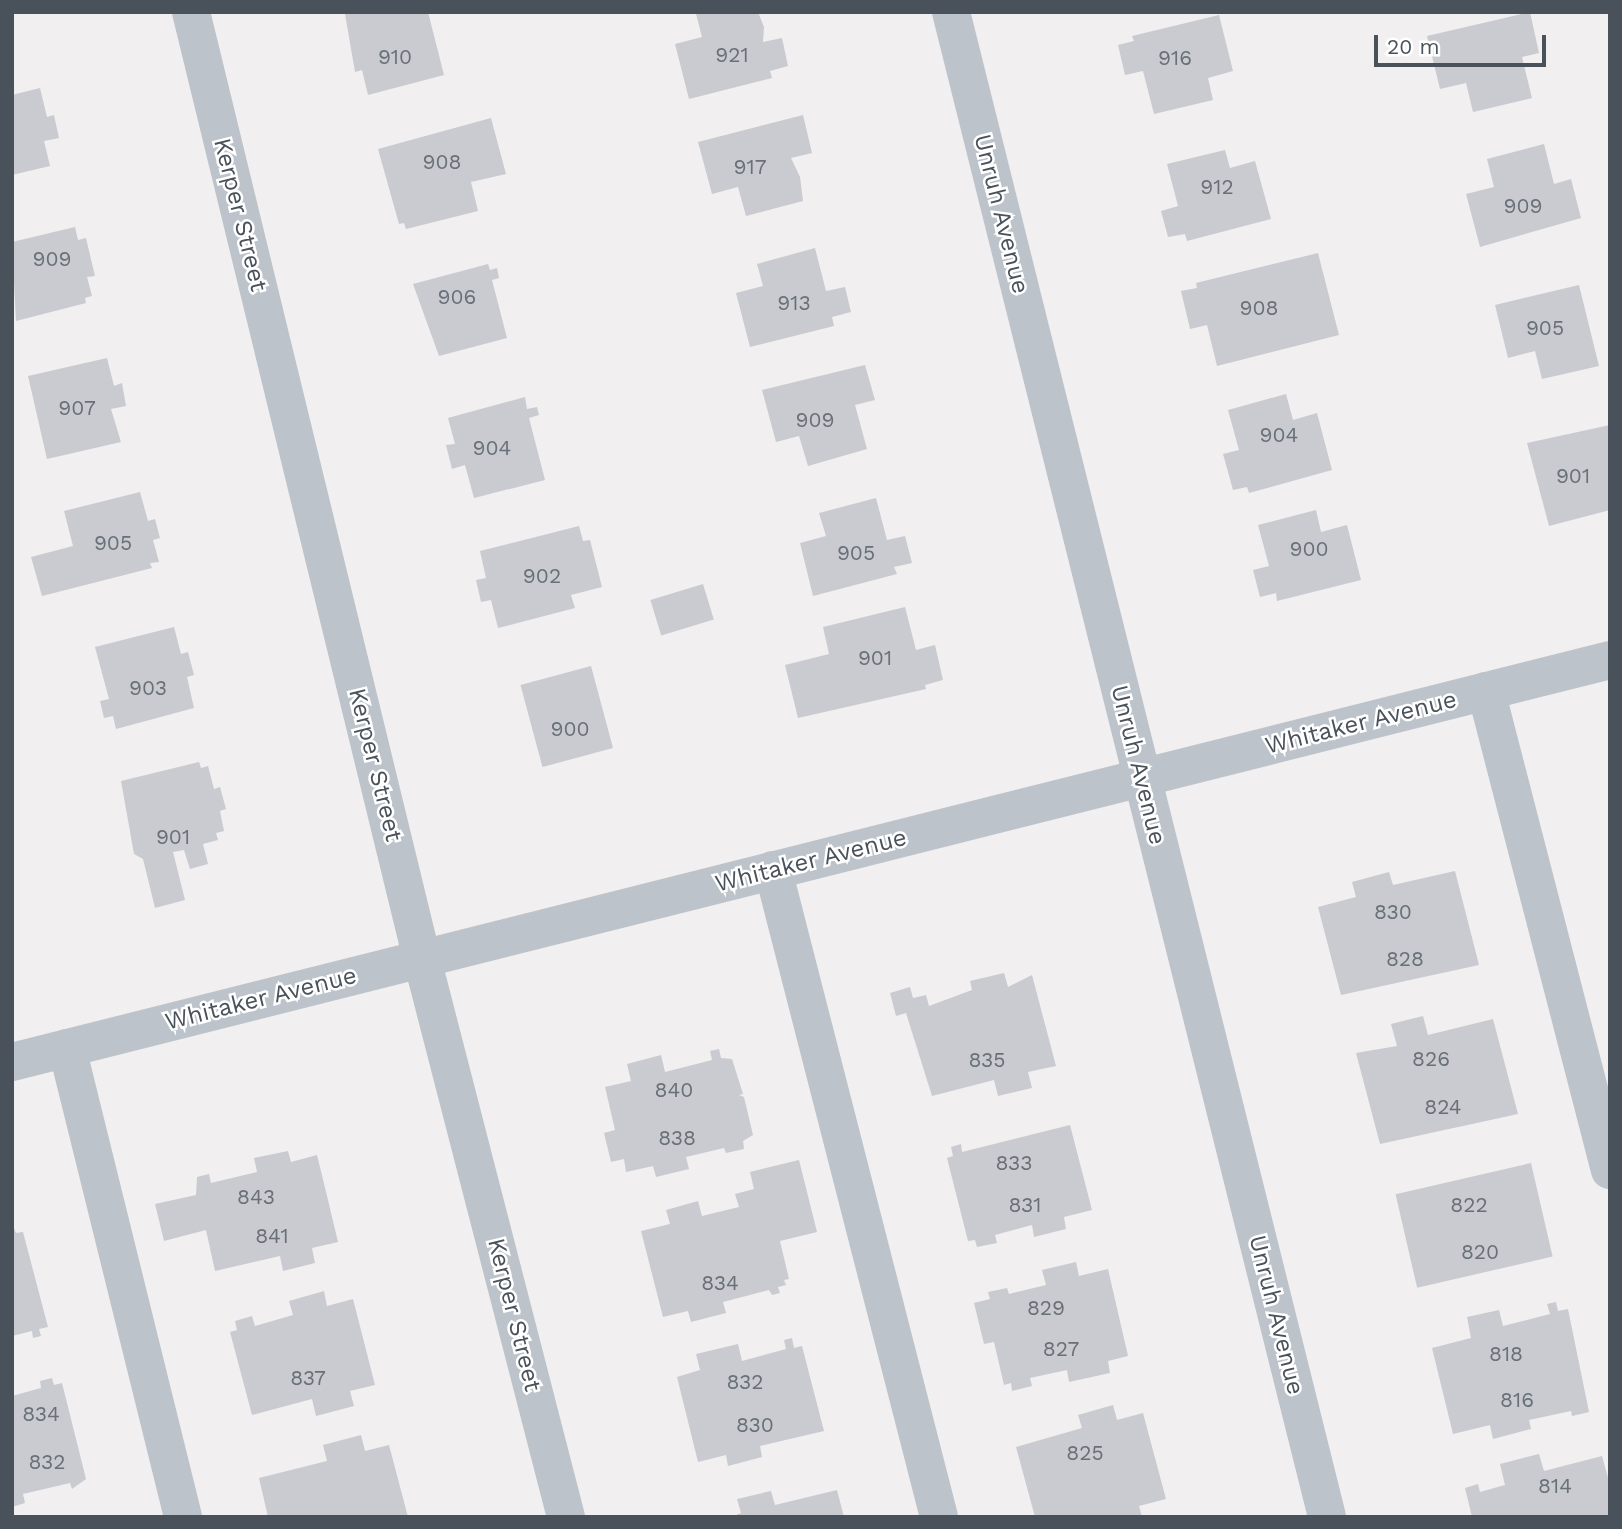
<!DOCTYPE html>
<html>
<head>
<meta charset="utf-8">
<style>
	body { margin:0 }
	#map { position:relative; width:1622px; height:1529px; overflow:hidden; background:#f1efef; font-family:"Work Sans",sans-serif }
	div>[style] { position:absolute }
	.building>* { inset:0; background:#c9cbd1; transform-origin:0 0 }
	.minor>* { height:38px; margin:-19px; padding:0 19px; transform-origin:19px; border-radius:19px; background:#bcc3ca }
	span { translate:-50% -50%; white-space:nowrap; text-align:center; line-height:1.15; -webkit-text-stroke:5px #fff; paint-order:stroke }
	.number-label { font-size:21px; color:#697078 }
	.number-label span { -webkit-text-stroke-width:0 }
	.street-label { font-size:24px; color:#49525a }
	.frame { position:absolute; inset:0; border:14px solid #49525a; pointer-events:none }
	.scale { position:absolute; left:1374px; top:35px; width:172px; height:32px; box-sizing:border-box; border:4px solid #49525a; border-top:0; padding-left:9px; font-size:21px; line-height:24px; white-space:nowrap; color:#49525a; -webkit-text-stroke:5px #fff; paint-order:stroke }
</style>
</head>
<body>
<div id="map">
	<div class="building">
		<div style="clip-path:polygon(428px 12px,444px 75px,368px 95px,362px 70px,355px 72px,345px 14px)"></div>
		<div style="clip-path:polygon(704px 12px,758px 12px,764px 27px,763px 42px,782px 38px,788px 66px,770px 71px,772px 78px,689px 99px,675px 44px,702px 37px,696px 14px)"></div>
		<div style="clip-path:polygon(1530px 12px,1539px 53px,1522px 57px,1532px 98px,1473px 112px,1466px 83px,1440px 89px,1427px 36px)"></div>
		<div style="clip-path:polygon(1219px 15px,1233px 71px,1208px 78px,1213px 100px,1154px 114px,1143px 71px,1125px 75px,1118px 45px,1134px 41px,1132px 36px)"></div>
		<div style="clip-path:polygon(40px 88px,47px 117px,54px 115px,59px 138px,44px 141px,50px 166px,12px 175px,12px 95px)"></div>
		<div style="clip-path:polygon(803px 115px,812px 153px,791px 158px,800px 177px,803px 201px,746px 216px,738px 187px,712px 194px,698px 142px)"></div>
		<div style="clip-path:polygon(491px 118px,506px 174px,471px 182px,478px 211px,406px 229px,404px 223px,399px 224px,378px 149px)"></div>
		<div style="clip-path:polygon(1544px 144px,1554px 184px,1571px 179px,1581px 218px,1480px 247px,1466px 194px,1494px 187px,1487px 159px)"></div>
		<div style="clip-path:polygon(1225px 150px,1230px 168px,1255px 161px,1271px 219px,1187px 241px,1185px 234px,1168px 237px,1161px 211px,1178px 206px,1167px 164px)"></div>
		<div style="clip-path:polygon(75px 227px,78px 240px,86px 238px,95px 276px,87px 277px,92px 296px,85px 298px,86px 303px,16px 321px,12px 242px)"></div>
		<div style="clip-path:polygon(815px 248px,826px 291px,845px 287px,851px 312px,832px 317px,834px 326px,750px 347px,736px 293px,763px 286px,757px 264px)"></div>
		<div style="clip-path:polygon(1318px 253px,1339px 335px,1217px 366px,1207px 325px,1190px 329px,1181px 291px,1197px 288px,1196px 283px)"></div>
		<div style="clip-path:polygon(488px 264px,490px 270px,497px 268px,499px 278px,492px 280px,507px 338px,439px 356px,413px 284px)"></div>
		<div style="clip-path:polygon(1579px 285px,1599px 366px,1542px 379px,1535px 351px,1508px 358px,1495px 305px)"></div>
		<div style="clip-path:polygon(107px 358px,114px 386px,122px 383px,126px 406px,111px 409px,121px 442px,47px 459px,28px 376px)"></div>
		<div style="clip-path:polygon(865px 365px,875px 400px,855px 405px,867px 449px,808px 466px,799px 436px,776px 442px,762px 390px)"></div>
		<div style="clip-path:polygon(1286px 394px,1293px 420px,1317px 413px,1332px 470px,1249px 493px,1247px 487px,1233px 490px,1223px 454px,1239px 450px,1228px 410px)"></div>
		<div style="clip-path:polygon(525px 397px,527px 409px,537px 407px,539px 415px,529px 418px,545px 480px,474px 498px,465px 465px,452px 469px,446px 445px,455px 444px,448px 418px)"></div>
		<div style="clip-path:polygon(1610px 425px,1610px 510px,1549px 526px,1527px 443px)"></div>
		<div style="clip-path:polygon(140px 492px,148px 521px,155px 519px,160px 538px,153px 540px,159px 562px,150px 563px,152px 568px,42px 596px,31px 557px,73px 546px,64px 511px)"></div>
		<div style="clip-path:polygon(876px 498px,887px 540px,905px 536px,912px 563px,894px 567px,897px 574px,813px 596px,800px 543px,826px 536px,819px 513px)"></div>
		<div style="clip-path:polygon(1316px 510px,1321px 532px,1347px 525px,1361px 580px,1277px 601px,1276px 593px,1260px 597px,1253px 570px,1269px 566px,1258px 525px)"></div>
		<div style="clip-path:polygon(579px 526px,583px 541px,590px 540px,602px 587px,571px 595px,575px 608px,498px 628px,491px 600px,481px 602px,476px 580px,486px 578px,480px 551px)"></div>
		<div style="left:703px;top:584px;width:37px;height:55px;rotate:73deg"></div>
		<div style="clip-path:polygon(905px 607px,916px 650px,935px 645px,943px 680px,925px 685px,926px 689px,798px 718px,785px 665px,829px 654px,823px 627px)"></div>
		<div style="clip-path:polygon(174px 627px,181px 654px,188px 652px,194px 675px,187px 677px,194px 708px,116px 729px,113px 716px,104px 718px,100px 701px,109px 699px,95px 647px)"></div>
		<div style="left:591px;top:666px;width:85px;height:73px;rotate:75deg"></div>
		<div style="clip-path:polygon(199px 762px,201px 768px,208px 766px,214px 789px,220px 787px,226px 809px,220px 811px,224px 831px,216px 833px,218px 840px,203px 844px,208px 864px,190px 869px,184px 850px,173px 852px,185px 900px,155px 908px,143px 859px,134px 854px,121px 781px)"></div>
		<div style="clip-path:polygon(1455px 871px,1479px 965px,1341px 995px,1318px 907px,1356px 897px,1352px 882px,1389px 872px,1393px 885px)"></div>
		<div style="clip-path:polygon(1004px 973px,1008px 987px,1032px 975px,1056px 1066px,1028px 1072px,1032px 1088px,998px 1096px,994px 1080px,932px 1096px,906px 1013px,896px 1016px,890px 993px,910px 987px,913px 998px,926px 995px,929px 1006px,972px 990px,970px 981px)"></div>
		<div style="clip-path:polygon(1423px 1016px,1428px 1035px,1493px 1019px,1518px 1114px,1380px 1144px,1356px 1053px,1397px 1046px,1391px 1024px)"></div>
		<div style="clip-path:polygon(719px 1049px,721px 1058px,732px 1059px,743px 1094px,739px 1095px,744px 1097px,753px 1135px,743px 1141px,744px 1149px,726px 1153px,724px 1148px,686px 1157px,689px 1169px,656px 1177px,653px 1166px,626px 1172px,624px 1159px,611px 1162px,604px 1133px,615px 1130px,605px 1087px,631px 1081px,627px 1064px,661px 1055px,665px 1072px,712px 1060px,710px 1051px)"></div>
		<div style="clip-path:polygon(1070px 1125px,1092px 1210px,1064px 1217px,1066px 1229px,1034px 1237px,1032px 1225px,995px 1235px,997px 1243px,977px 1247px,975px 1240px,968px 1241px,947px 1158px,953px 1156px,951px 1147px,961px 1144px,962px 1152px)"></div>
		<div style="clip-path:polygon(288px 1151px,291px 1162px,317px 1155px,328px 1200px,338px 1242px,312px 1248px,315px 1263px,283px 1271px,280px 1256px,215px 1271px,206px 1230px,164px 1241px,155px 1204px,196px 1195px,197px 1177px,209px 1174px,211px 1183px,257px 1172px,254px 1158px)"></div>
		<div style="clip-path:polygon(799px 1160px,817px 1232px,780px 1241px,789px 1279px,784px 1280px,786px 1285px,778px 1287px,780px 1293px,772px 1295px,769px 1290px,723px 1302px,726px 1313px,691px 1322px,688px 1311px,663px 1317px,641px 1231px,670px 1224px,666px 1210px,698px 1201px,702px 1216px,739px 1207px,735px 1194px,754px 1189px,750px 1172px)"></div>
		<div style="left:1531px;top:1163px;width:96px;height:139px;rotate:77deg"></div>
		<div style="clip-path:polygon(12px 1223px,16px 1233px,23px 1232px,48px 1327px,39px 1329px,41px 1336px,33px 1338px,32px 1331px,12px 1336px)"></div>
		<div style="clip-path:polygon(1076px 1262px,1079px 1276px,1108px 1269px,1128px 1356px,1108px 1361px,1110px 1373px,1069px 1382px,1067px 1370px,1030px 1378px,1032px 1386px,1012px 1391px,1011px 1383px,1004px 1385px,994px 1342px,984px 1344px,974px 1303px,990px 1299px,988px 1292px,1007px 1288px,1009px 1294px,1046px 1285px,1042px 1270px)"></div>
		<div style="clip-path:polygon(324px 1291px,327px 1306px,353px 1299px,375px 1385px,350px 1391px,354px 1406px,316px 1416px,312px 1399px,252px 1415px,230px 1332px,237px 1330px,235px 1321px,252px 1316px,255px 1326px,293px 1315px,289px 1301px)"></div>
		<div style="clip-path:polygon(1556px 1302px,1558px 1311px,1568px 1309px,1589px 1412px,1572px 1416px,1571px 1411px,1529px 1420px,1531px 1429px,1493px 1439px,1490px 1425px,1453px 1434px,1432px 1348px,1471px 1338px,1467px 1317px,1499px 1310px,1503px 1326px,1550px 1314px,1547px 1304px)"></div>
		<div style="clip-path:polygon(792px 1338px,794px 1348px,802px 1346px,824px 1431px,760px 1446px,762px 1457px,728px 1466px,726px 1455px,698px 1462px,677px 1377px,700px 1370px,696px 1354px,738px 1344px,742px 1361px,786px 1349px,784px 1340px)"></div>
		<div style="clip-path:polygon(52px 1378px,54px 1385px,62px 1383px,86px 1479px,72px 1489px,70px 1483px,23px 1494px,25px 1503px,12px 1507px,12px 1396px,41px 1388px,40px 1381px)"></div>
		<div style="clip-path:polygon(1113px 1405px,1117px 1420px,1143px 1413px,1166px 1499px,1139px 1506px,1142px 1517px,1035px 1517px,1016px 1447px,1082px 1428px,1078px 1415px)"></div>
		<div style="clip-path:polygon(361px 1435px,365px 1451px,389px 1445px,408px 1517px,268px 1517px,259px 1478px,327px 1461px,323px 1445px)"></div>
		<div style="clip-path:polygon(1539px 1454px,1544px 1471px,1602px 1456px,1610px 1485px,1610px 1517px,1472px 1517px,1465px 1488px,1478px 1484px,1480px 1492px,1505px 1485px,1500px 1464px)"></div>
		<div style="clip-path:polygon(837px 1490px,844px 1517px,731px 1517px,741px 1513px,737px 1499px,771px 1491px,775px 1505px)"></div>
	</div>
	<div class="minor">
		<div style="left:191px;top:12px;width:975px;rotate:76.29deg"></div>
		<div style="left:422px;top:959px;width:576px;rotate:75.53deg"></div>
		<div style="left:951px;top:12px;width:1551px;rotate:75.97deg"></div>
		<div style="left:1486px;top:691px;width:495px;rotate:75.5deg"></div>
		<div style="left:773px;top:870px;width:668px;rotate:75.61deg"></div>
		<div style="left:67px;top:1048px;width:483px;rotate:76.1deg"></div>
		<div style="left:12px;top:1062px;width:1648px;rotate:-14.12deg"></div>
	</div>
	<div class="number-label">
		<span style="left:732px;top:55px">921</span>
		<span style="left:395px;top:57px">910</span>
		<span style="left:1175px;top:58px">916</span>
		<span style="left:442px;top:162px">908</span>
		<span style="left:750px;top:167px">917</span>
		<span style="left:1217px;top:187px">912</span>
		<span style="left:1523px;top:206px">909</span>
		<span style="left:52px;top:259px">909</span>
		<span style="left:457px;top:297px">906</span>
		<span style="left:794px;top:303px">913</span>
		<span style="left:1259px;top:308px">908</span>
		<span style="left:1545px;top:328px">905</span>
		<span style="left:77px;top:408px">907</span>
		<span style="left:815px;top:420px">909</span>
		<span style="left:1279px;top:435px">904</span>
		<span style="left:492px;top:448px">904</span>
		<span style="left:1573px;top:476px">901</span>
		<span style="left:113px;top:543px">905</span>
		<span style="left:1309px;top:549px">900</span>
		<span style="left:856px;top:553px">905</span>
		<span style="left:542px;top:576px">902</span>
		<span style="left:875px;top:658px">901</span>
		<span style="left:148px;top:688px">903</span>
		<span style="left:570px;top:729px">900</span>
		<span style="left:173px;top:837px">901</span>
		<span style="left:1393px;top:912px">830</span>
		<span style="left:1405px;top:959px">828</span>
		<span style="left:1431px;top:1059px">826</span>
		<span style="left:987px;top:1060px">835</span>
		<span style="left:674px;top:1090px">840</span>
		<span style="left:1443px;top:1107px">824</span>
		<span style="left:677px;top:1138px">838</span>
		<span style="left:1014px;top:1163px">833</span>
		<span style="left:256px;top:1197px">843</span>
		<span style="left:1025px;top:1205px">831</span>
		<span style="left:1469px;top:1205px">822</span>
		<span style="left:272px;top:1236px">841</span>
		<span style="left:1480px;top:1252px">820</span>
		<span style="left:720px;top:1283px">834</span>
		<span style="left:1046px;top:1308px">829</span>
		<span style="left:1061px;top:1349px">827</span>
		<span style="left:1506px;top:1354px">818</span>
		<span style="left:308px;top:1378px">837</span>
		<span style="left:745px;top:1382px">832</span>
		<span style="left:1517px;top:1400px">816</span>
		<span style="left:41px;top:1414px">834</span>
		<span style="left:755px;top:1425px">830</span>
		<span style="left:1085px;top:1453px">825</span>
		<span style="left:47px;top:1462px">832</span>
		<span style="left:1555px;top:1486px">814</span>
	</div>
	<div class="street-label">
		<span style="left:1001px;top:214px;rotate:76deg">Unruh Avenue</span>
		<span style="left:240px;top:215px;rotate:76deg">Kerper Street</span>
		<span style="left:1361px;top:723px;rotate:-14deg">Whitaker Avenue</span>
		<span style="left:375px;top:765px;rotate:76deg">Kerper Street</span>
		<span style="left:1138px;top:765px;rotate:76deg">Unruh Avenue</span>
		<span style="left:811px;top:861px;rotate:-14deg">Whitaker Avenue</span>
		<span style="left:261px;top:999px;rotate:-14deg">Whitaker Avenue</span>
		<span style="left:514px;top:1315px;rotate:76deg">Kerper Street</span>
		<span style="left:1276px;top:1315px;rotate:76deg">Unruh Avenue</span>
	</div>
	<div class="frame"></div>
	<div class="scale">20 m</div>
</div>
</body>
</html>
